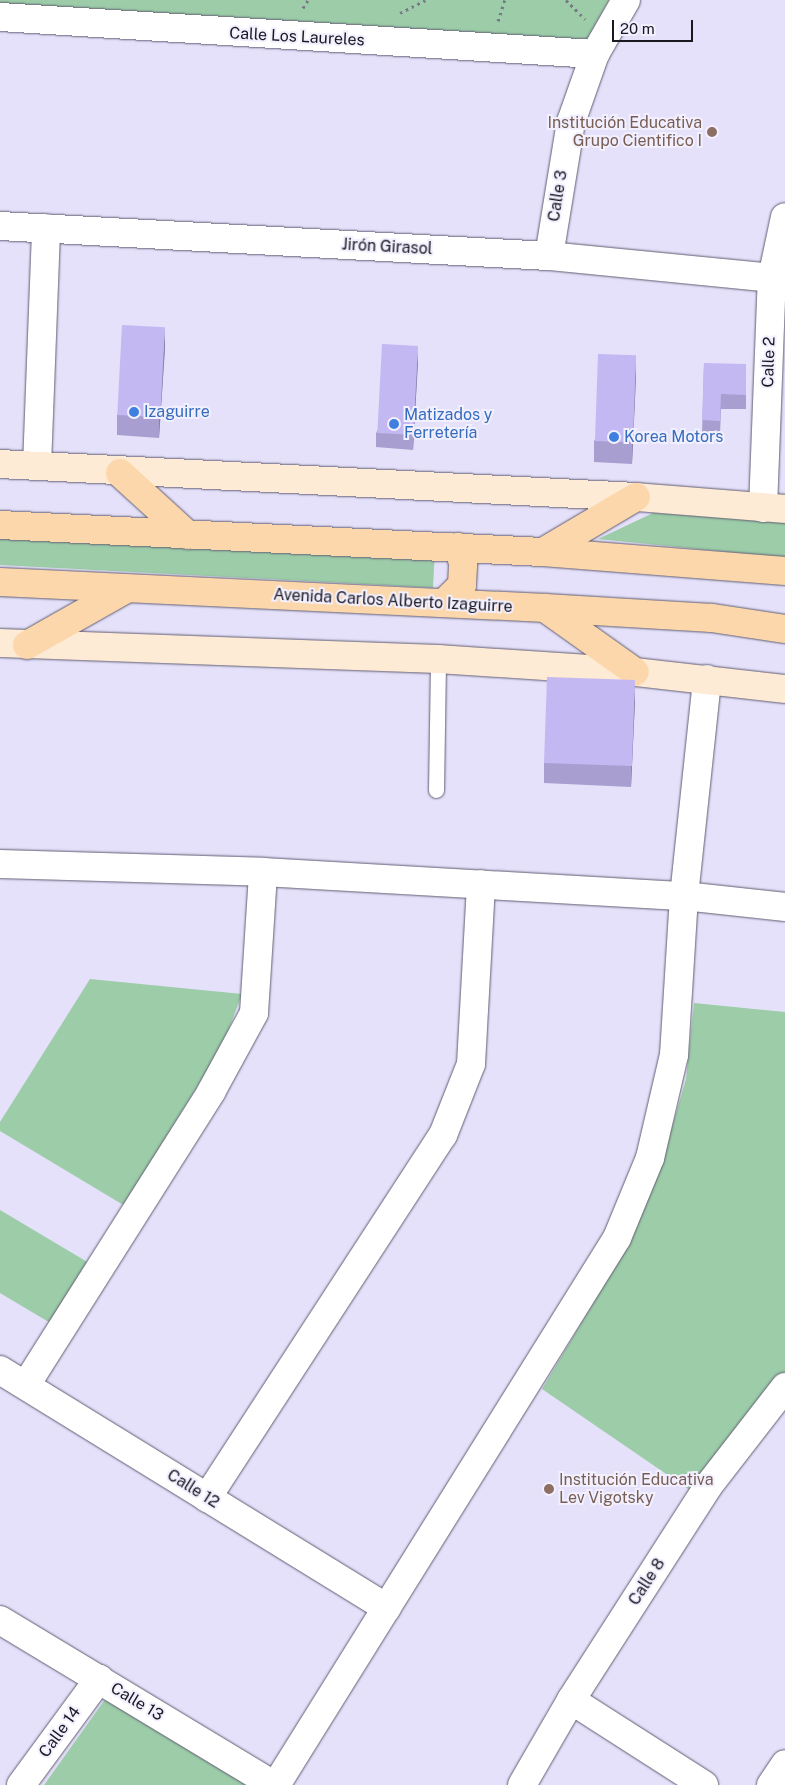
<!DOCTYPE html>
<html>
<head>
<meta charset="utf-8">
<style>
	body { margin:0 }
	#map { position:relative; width:785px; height:1785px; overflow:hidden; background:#e5e1fa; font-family:"Public Sans",sans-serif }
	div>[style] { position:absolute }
	.green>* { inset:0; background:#9ccca8; transform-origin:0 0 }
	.path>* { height:3px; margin-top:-1.5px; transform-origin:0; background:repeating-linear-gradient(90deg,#7a7788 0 2.5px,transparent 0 6.5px) }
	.roads { filter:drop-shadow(0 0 1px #615d72) drop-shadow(0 0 1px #615d72) }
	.lane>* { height:15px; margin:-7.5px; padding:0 7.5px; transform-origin:7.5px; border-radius:7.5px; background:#fff }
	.street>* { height:28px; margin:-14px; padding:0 14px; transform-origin:14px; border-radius:14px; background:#fff }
	.secondary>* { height:28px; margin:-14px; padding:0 14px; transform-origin:14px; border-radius:14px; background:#feebd5 }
	.primary>* { height:28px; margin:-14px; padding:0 14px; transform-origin:14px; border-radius:14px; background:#fcd7ab }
	.wall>* { inset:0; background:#a89ed0 }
	.shaded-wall>* { inset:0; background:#8881a9 }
	.building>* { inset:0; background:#c3b8f2; transform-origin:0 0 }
	.dots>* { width:14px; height:14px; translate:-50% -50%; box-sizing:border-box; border:2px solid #f2f0ff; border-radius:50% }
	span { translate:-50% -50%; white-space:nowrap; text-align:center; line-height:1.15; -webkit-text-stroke:4px #f2f0ff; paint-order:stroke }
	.street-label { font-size:16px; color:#1a1821 }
	.education-label { font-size:16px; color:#785e54 }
	.right { translate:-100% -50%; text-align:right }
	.left { translate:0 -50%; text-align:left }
	.shop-label { font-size:16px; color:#366cbe }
	.scale { position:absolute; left:612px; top:20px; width:81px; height:22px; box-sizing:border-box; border:2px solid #1a1821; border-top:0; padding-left:6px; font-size:15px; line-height:18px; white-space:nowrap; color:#1a1821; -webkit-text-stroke:4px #f2f0ff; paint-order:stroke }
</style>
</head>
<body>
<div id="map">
	<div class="green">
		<div style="clip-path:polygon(0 0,609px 0,587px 40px,0 5px)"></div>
		<div style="clip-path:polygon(653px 513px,785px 522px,785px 558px,598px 539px)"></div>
		<div style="left:0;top:538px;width:435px;height:27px;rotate:3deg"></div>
		<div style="clip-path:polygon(90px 979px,242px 994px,224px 1042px,125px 1206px,0 1131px,0 1122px)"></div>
		<div style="clip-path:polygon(694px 1003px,785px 1012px,785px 1374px,694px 1493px,542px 1389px,625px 1250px,658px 1175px,686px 1079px)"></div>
		<div style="clip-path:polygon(0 1210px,89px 1263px,52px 1324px,0 1293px)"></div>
		<div style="clip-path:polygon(106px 1698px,246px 1785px,44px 1785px)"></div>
	</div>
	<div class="path">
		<div style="left:566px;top:0;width:27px;rotate:45deg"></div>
		<div style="left:303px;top:8px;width:9px;rotate:-58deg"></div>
		<div style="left:400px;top:13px;width:29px;rotate:-27deg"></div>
		<div style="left:498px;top:21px;width:22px;rotate:-72deg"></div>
	</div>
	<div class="roads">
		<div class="lane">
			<div style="left:436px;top:790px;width:131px;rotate:-89.1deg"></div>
		</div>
		<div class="street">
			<div style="left:0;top:17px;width:596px;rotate:3.56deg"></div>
			<div style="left:0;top:226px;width:550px;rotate:3.13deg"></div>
			<div style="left:549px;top:256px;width:224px;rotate:5.6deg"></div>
			<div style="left:549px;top:256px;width:136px;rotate:-80.7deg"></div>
			<div style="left:571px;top:122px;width:72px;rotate:-70.6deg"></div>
			<div style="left:595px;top:54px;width:62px;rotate:-60.1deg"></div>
			<div style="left:37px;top:466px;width:238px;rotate:-87.8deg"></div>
			<div style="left:763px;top:508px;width:230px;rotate:-87.8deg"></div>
			<div style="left:772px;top:278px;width:62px;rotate:-78deg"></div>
			<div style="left:0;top:864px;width:263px;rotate:1.7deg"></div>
			<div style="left:263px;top:872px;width:422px;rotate:3.3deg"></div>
			<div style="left:684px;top:896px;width:102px;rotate:6.2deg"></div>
			<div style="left:0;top:1370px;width:454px;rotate:31.6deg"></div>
			<div style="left:26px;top:1385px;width:347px;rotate:-57.7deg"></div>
			<div style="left:211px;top:1092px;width:90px;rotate:-61.4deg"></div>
			<div style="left:254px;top:1013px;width:141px;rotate:-86.3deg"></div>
			<div style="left:207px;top:1498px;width:433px;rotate:-57deg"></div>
			<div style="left:443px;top:1135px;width:76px;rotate:-68.5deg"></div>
			<div style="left:471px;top:1064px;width:180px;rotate:-86.8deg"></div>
			<div style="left:0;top:1620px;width:319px;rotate:31.1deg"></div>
			<div style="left:571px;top:1700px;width:158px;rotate:32.6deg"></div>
			<div style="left:21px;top:1785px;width:132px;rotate:-53.7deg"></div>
			<div style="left:276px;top:1785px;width:645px;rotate:-58.06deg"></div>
			<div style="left:617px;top:1238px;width:87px;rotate:-67.6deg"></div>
			<div style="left:650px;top:1158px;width:106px;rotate:-76.9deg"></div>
			<div style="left:674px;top:1055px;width:159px;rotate:-86.4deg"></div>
			<div style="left:684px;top:896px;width:218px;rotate:-83.9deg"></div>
			<div style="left:522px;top:1785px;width:98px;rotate:-60deg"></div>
			<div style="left:571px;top:1700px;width:255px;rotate:-57.3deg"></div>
			<div style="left:709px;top:1485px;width:124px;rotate:-52.2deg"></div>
			<div style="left:771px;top:1785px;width:25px;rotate:-56deg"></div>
		</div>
		<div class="secondary">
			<div style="left:0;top:464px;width:637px;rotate:2.97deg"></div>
			<div style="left:636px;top:497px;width:149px;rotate:4.6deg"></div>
			<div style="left:0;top:643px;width:438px;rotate:2.1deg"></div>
			<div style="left:438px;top:659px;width:197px;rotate:3.8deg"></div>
			<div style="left:635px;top:672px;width:151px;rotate:6.5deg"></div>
		</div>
		<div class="primary">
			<div style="left:120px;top:473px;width:92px;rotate:42.4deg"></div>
			<div style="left:0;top:525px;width:544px;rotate:2.85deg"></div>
			<div style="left:543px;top:552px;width:243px;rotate:4.5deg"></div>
			<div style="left:543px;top:552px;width:108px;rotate:-30.6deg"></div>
			<div style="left:0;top:582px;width:546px;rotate:2.73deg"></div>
			<div style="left:545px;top:608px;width:167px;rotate:3.4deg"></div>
			<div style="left:712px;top:618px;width:74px;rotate:8.6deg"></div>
			<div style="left:445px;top:602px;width:24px;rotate:-45deg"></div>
			<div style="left:462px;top:585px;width:22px;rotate:-87deg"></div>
			<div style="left:463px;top:563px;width:17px;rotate:-107deg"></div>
			<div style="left:545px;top:608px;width:110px;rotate:35.4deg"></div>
			<div style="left:27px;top:645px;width:114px;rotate:-29.5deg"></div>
		</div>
	</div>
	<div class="wall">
		<div style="clip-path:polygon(165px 348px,159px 438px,117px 435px,117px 415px)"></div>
		<div style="clip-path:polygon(418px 361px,413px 450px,376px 447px,376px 433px)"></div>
		<div style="clip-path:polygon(704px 363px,746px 379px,746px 409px,721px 409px,720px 435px,702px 435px)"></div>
		<div style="clip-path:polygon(636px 376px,632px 464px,594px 462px,594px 441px)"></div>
		<div style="clip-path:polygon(635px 701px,631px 787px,544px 783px,544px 763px)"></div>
	</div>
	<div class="shaded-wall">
		<div style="clip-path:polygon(165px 327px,165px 348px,159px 438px,159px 418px)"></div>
		<div style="clip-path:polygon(418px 346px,418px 361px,413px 450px,413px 435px)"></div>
		<div style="clip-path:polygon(636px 355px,636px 376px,632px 464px,632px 443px)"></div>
		<div style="clip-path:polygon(635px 680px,635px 701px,631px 787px,631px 766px)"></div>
	</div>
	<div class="building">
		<div style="left:122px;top:325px;width:43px;height:90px;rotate:3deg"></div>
		<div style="left:382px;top:344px;width:36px;height:89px;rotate:3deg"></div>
		<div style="left:598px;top:354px;width:38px;height:87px;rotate:2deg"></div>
		<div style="clip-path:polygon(704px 363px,746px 364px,746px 395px,721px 394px,720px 421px,702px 420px)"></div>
		<div style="left:547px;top:677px;width:88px;height:86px;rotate:2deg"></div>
	</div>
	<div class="dots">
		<div style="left:712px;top:132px;background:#8d6e63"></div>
		<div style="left:134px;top:412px;background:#3f7fe0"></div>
		<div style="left:394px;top:424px;background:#3f7fe0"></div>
		<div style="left:614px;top:437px;background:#3f7fe0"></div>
		<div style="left:549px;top:1489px;background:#8d6e63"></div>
	</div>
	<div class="street-label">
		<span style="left:297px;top:37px;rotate:3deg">Calle Los Laureles</span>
		<span style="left:558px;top:196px;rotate:-81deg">Calle 3</span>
		<span style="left:387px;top:247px;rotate:3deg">Jirón Girasol</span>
		<span style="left:769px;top:362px;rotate:-88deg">Calle 2</span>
		<span style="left:393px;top:601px;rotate:3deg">Avenida Carlos Alberto Izaguirre</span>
		<span style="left:193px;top:1489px;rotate:32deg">Calle 12</span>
		<span style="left:647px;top:1582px;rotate:-57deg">Calle 8</span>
		<span style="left:137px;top:1702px;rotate:31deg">Calle 13</span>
		<span style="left:60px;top:1732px;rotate:-54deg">Calle 14</span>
	</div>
	<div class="education-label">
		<span class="right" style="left:702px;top:132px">Institución Educativa<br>Grupo Cientifico I</span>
		<span class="left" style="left:559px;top:1489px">Institución Educativa<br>Lev Vigotsky</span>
	</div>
	<div class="shop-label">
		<span class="left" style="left:144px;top:412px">Izaguirre</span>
		<span class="left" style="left:404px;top:424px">Matizados y<br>Ferretería</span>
		<span class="left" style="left:624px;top:437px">Korea Motors</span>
	</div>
	<div class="scale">20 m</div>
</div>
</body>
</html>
